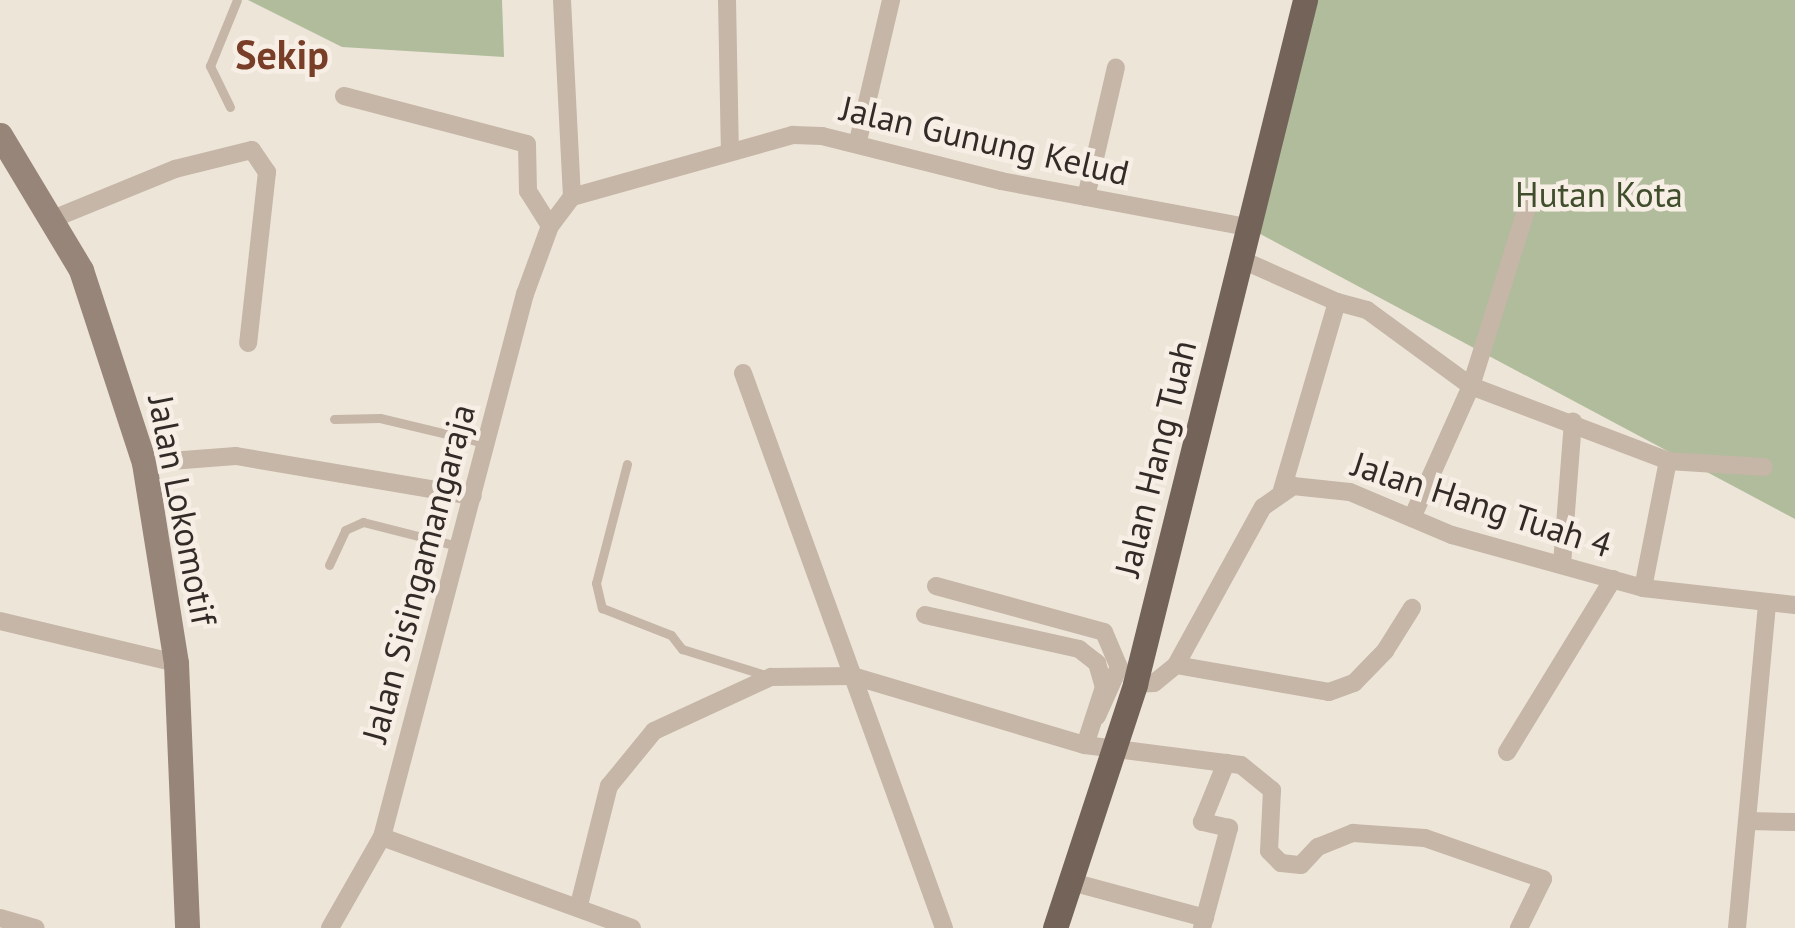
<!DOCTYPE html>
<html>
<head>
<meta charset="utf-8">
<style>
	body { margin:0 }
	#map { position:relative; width:1795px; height:928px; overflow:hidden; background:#eee5d9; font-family:"PT Sans",sans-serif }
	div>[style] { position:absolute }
	.green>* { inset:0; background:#b0bc9b }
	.lane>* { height:9px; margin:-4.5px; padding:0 4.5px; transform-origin:4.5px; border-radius:4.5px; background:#c5b6a7 }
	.street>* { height:18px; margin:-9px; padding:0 9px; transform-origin:9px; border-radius:9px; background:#c5b6a7 }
	.secondary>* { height:25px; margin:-12.5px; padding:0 12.5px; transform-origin:12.5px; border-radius:12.5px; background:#988579 }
	.primary>* { height:25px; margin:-12.5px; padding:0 12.5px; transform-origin:12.5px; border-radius:12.5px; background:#736359 }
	span { translate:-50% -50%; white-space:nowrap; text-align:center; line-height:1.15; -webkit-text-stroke:9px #f7efe5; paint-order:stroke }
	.street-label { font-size:35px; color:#322b27 }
	.park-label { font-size:35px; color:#414e2d }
	.quarter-label { font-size:40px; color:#793e28; font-weight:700 }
</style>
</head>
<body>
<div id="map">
	<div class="green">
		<div style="clip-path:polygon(248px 0,502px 0,504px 57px,342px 47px)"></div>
		<div style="clip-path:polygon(1309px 0,1795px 0,1795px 519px,1247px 227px)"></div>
	</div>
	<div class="lane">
		<div style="left:230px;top:107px;width:46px;rotate:-116deg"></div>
		<div style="left:210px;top:66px;width:71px;rotate:-67.8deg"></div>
		<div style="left:334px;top:419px;width:46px;rotate:-1.2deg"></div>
		<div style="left:380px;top:418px;width:108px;rotate:13.4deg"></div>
		<div style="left:627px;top:464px;width:123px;rotate:104.6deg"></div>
		<div style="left:596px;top:583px;width:26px;rotate:77deg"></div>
		<div style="left:602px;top:608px;width:74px;rotate:21.4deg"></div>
		<div style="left:671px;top:635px;width:18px;rotate:52deg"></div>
		<div style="left:682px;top:649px;width:90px;rotate:17.4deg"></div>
		<div style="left:329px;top:565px;width:38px;rotate:-65deg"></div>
		<div style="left:345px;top:530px;width:20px;rotate:-24deg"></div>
		<div style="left:363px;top:522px;width:97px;rotate:14.3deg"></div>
	</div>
	<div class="street">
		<div style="left:562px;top:0;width:197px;rotate:87.1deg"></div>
		<div style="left:727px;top:0;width:150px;rotate:88.9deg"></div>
		<div style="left:344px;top:96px;width:189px;rotate:14.7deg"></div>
		<div style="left:527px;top:144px;width:47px;rotate:88.8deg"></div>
		<div style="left:528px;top:191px;width:41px;rotate:57.8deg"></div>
		<div style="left:858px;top:141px;width:145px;rotate:-76.8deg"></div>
		<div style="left:1086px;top:197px;width:133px;rotate:-77deg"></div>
		<div style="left:55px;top:218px;width:130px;rotate:-22.2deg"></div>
		<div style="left:175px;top:169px;width:79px;rotate:-13.9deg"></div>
		<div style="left:252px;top:150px;width:27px;rotate:56deg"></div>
		<div style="left:267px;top:172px;width:172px;rotate:96.3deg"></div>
		<div style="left:1240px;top:259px;width:106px;rotate:23.9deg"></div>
		<div style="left:1337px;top:302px;width:196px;rotate:106.3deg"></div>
		<div style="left:1337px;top:302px;width:31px;rotate:15deg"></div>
		<div style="left:1367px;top:310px;width:129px;rotate:36.2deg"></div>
		<div style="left:1471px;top:386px;width:211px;rotate:20.8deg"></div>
		<div style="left:1668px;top:461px;width:96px;rotate:3.6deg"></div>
		<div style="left:743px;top:373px;width:590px;rotate:70.09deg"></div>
		<div style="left:144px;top:463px;width:92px;rotate:-4.4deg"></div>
		<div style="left:236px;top:456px;width:240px;rotate:9.6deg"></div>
		<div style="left:1412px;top:518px;width:145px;rotate:-65.9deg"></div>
		<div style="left:1471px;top:386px;width:191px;rotate:-72.6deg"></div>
		<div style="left:1562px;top:564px;width:143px;rotate:-85.6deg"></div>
		<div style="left:936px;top:586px;width:174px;rotate:15.3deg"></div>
		<div style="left:1104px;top:632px;width:38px;rotate:67deg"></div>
		<div style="left:1119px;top:667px;width:54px;rotate:114.2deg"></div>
		<div style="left:1643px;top:588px;width:129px;rotate:-78.9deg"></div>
		<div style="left:925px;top:615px;width:158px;rotate:12.4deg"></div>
		<div style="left:1079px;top:649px;width:23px;rotate:38deg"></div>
		<div style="left:1097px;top:663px;width:25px;rotate:74deg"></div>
		<div style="left:1104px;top:687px;width:61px;rotate:108.1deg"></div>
		<div style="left:0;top:621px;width:181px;rotate:13.4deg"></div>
		<div style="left:1176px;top:665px;width:155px;rotate:10deg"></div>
		<div style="left:1329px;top:692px;width:27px;rotate:-20deg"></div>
		<div style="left:1354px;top:683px;width:45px;rotate:-45.9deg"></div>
		<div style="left:1385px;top:651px;width:51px;rotate:-57.9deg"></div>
		<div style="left:1135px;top:684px;width:19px;rotate:-3deg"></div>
		<div style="left:1154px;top:683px;width:28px;rotate:-39deg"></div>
		<div style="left:1176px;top:665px;width:180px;rotate:-61.2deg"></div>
		<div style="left:1263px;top:507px;width:37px;rotate:-35deg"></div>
		<div style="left:1293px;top:486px;width:57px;rotate:6deg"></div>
		<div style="left:1350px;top:492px;width:111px;rotate:22.9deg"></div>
		<div style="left:1452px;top:535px;width:198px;rotate:15.5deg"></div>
		<div style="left:1643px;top:588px;width:153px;rotate:6.4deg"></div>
		<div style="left:1507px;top:752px;width:203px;rotate:-58.5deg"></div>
		<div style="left:1748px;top:821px;width:47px;rotate:1.2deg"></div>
		<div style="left:382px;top:837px;width:266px;rotate:20deg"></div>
		<div style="left:1068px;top:881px;width:142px;rotate:15.1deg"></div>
		<div style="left:579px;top:905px;width:123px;rotate:-75.9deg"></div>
		<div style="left:609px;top:786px;width:71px;rotate:-50.7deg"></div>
		<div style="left:654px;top:731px;width:129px;rotate:-24.8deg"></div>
		<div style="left:771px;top:677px;width:82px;rotate:-0.7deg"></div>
		<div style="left:853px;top:676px;width:242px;rotate:16.6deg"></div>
		<div style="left:1085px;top:745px;width:157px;rotate:7.3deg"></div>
		<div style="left:1241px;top:765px;width:40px;rotate:39deg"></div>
		<div style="left:1272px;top:790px;width:61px;rotate:92.8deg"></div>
		<div style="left:1269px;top:851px;width:17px;rotate:45deg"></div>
		<div style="left:1281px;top:863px;width:20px;rotate:6deg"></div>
		<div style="left:1301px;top:865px;width:25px;rotate:-47deg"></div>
		<div style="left:1318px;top:847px;width:38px;rotate:-22deg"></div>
		<div style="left:1353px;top:833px;width:72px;rotate:4deg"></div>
		<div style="left:1425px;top:838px;width:125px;rotate:19.2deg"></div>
		<div style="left:1543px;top:879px;width:55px;rotate:116.1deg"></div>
		<div style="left:0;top:918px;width:37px;rotate:16deg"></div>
		<div style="left:330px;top:928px;width:105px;rotate:-60.3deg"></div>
		<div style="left:382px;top:837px;width:562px;rotate:-75.25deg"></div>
		<div style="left:525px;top:294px;width:72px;rotate:-69.8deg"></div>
		<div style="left:550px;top:226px;width:36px;rotate:-53deg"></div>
		<div style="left:572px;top:197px;width:230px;rotate:-15.7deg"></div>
		<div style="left:793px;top:135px;width:29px;rotate:2deg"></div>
		<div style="left:822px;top:136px;width:185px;rotate:14.1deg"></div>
		<div style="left:1001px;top:181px;width:250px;rotate:10.6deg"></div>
		<div style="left:1202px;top:928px;width:104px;rotate:-74.9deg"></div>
		<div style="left:1229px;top:828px;width:28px;rotate:-167deg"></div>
		<div style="left:1202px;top:822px;width:64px;rotate:-67.9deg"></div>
		<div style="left:1737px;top:928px;width:323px;rotate:-84.7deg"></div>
	</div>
	<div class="secondary">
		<div style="left:0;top:135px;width:157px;rotate:59deg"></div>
		<div style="left:81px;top:270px;width:203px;rotate:71.9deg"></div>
		<div style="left:144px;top:463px;width:203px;rotate:80.9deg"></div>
		<div style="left:176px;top:663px;width:265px;rotate:87.6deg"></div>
	</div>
	<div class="primary">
		<div style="left:1055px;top:928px;width:257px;rotate:-71.8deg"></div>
		<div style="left:1135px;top:684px;width:705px;rotate:-76.04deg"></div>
	</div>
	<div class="street-label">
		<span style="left:985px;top:140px;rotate:13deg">Jalan Gunung Kelud</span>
		<span style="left:1155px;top:458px;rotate:-76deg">Jalan Hang Tuah</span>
		<span style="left:1482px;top:504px;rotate:18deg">Jalan Hang Tuah 4</span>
		<span style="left:183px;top:510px;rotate:79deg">Jalan Lokomotif</span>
		<span style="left:418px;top:573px;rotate:-75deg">Jalan Sisingamangaraja</span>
	</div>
	<div class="park-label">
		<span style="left:1599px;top:194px">Hutan Kota</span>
	</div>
	<div class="quarter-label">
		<span style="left:282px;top:54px">Sekip</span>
	</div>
</div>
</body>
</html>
